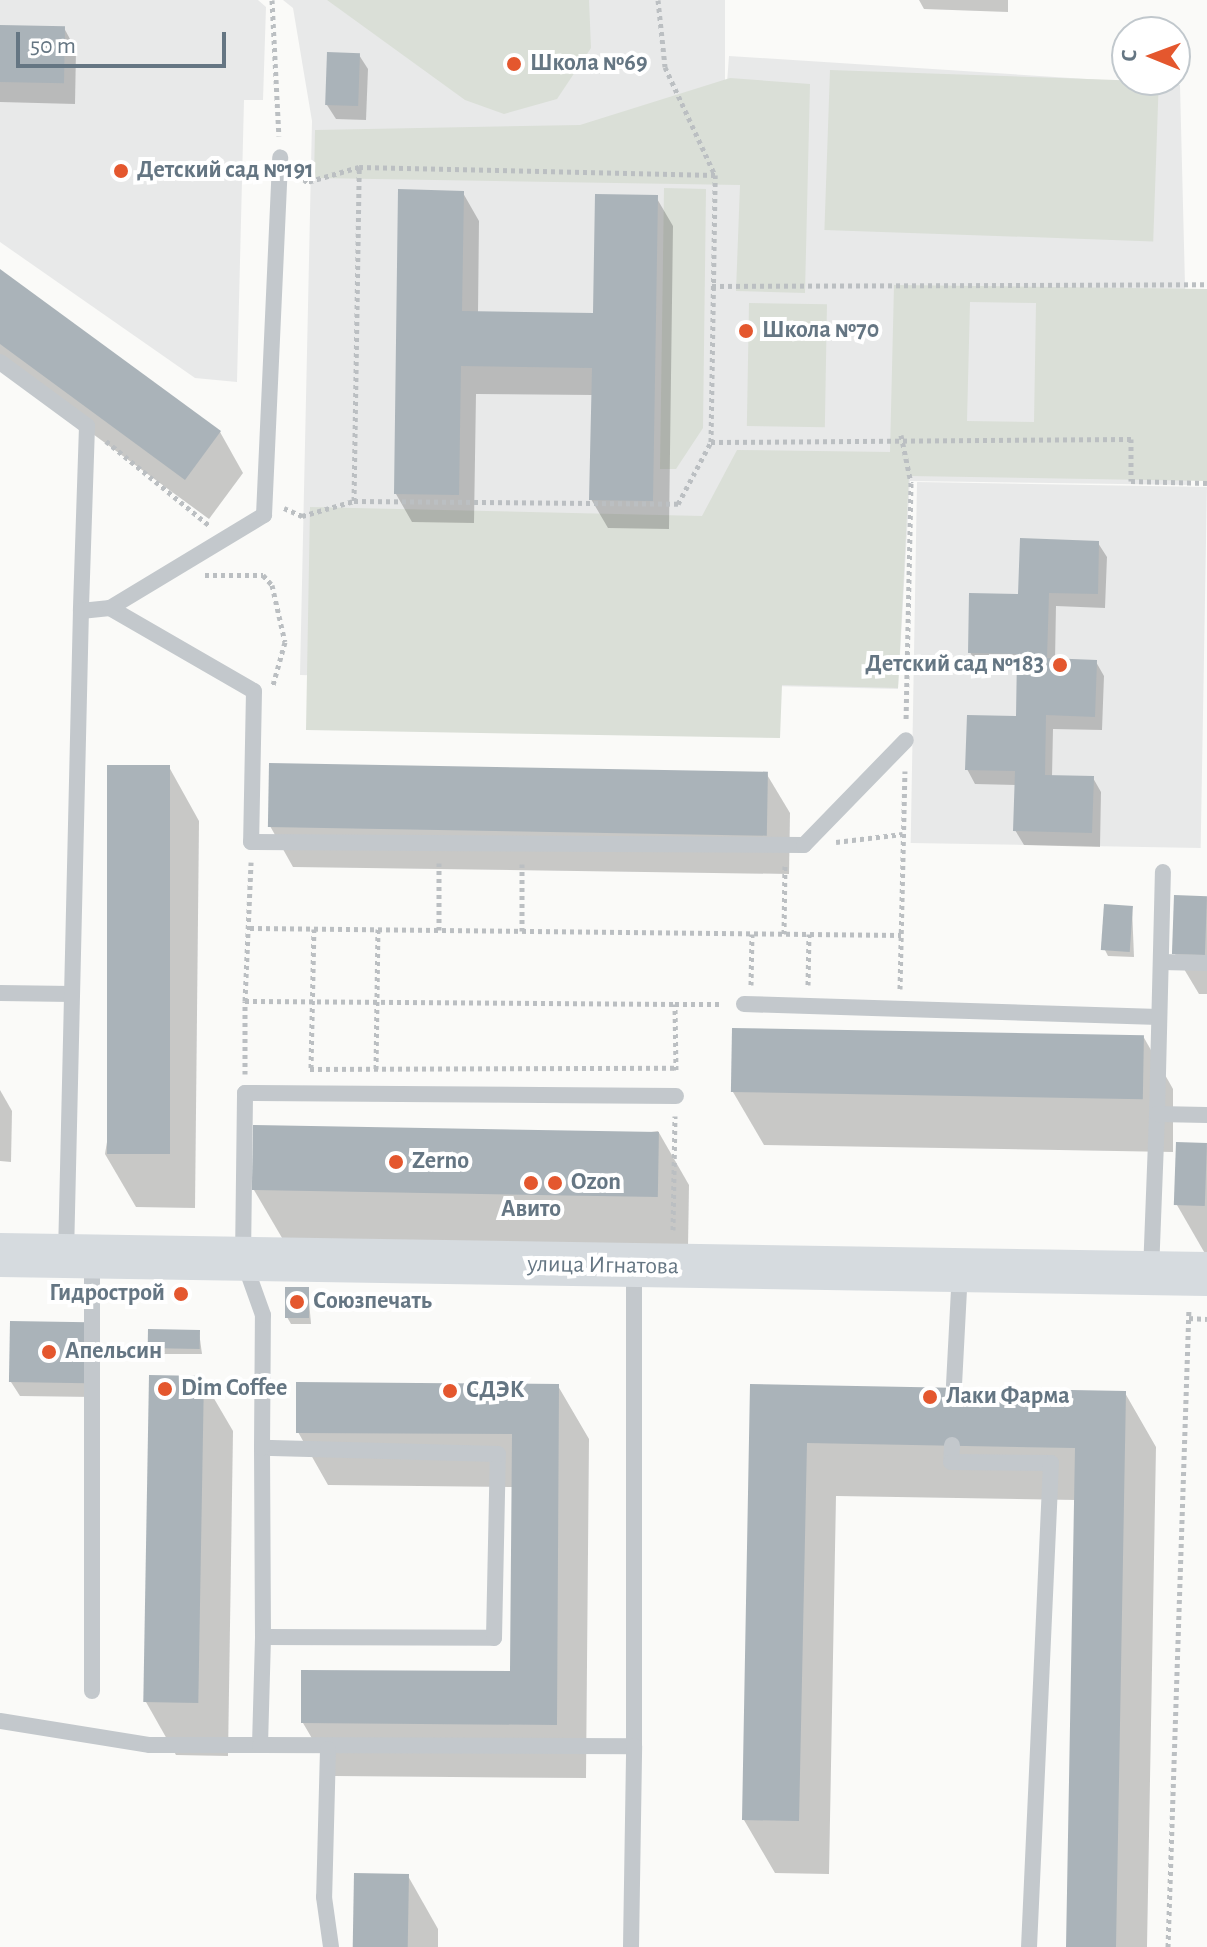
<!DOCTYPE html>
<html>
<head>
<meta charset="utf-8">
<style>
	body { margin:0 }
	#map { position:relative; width:1207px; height:1947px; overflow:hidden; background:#fafaf8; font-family:"Alegreya Sans",sans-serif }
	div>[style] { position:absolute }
	.built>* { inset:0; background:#e8e9e9; transform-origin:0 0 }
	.green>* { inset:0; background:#dadfd7; transform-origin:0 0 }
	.shadow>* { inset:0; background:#0003 }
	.building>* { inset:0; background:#aab3b9; transform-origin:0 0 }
	.path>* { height:5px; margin-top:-2.5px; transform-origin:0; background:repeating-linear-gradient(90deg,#bbbfc2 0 4px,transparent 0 8px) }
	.lane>* { height:16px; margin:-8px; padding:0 8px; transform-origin:8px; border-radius:8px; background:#c3c8cc }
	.secondary>* { height:44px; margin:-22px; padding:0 22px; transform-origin:22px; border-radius:22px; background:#d6dbdf }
	.dots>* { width:22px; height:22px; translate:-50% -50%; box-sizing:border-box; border:4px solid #fff; border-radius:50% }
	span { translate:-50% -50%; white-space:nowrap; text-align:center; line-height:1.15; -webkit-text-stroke:8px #fff; paint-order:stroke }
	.poi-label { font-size:24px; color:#657683; font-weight:700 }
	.left { translate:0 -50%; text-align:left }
	.right { translate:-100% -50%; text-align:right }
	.street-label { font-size:24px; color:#657683 }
	.north { position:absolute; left:1111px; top:16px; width:80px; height:80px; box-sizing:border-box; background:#fff; border:2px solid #c1c8cd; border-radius:50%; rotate:271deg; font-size:22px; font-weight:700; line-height:32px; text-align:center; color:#657683 }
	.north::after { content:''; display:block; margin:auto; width:28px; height:36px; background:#e4572e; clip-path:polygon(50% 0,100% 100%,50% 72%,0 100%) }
	.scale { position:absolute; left:16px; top:32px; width:210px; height:36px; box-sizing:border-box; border:4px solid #657683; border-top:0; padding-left:10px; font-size:24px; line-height:28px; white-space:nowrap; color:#657683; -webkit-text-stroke:6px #fff; paint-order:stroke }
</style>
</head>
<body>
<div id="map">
	<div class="built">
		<div style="clip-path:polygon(0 0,258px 0,266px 7px,263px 100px,244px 100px,237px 382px,195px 378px,0 242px)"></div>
		<div style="clip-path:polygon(283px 0,725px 0,725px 109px,729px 56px,1180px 85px,1190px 485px,910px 481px,898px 689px,300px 675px,312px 121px,293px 8px)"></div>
		<div style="left:917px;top:482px;width:290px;height:361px;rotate:1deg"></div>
	</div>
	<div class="green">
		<div style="clip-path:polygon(327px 0,589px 0,591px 48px,557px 99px,504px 114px,465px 100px)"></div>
		<div style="left:830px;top:70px;width:329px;height:160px;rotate:2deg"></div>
		<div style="clip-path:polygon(730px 78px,810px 84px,805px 293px,736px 291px,740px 185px,314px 178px,315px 130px,580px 125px)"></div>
		<div style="clip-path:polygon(664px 188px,706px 189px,703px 428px,676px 469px,660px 469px)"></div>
		<div style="clip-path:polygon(evenodd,894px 285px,1207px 289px,1207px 481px,909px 476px,898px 688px,782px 685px,780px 738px,306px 730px,310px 507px,702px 516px,737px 450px,890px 452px,894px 285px,970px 302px,1036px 303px,1034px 422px,967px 421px,970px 302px)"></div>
		<div style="left:749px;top:303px;width:78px;height:123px;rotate:1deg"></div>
	</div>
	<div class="shadow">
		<div style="clip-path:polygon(919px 0,1008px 0,1008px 12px,924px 9px)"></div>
		<div style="clip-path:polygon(0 27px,64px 28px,76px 50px,75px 104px,0 102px)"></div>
		<div style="clip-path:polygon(359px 55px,368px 69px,366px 120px,336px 119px,327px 105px)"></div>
		<div style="clip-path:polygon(463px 193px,479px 221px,478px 313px,595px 315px,656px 197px,673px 226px,669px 529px,608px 528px,591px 499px,593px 395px,476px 394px,474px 523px,412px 522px,396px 494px)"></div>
		<div style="clip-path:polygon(0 271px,220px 432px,243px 473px,209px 519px,0 366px)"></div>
		<div style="clip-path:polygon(1098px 543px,1107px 557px,1105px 608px,1056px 606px,1055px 661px,1096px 662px,1104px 676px,1102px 730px,1053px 729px,1052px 777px,1093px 778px,1101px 792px,1100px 847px,1024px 845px,1015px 830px,1016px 785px,975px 784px,967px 769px,1018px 718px,1019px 668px,978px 667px,970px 652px,1020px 596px)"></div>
		<div style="clip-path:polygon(169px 767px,199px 821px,195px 1208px,136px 1207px,105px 1154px)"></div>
		<div style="clip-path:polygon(766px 773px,790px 813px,789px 874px,293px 867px,270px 826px)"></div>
		<div style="clip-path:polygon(1207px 898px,1207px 994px,1199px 994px,1175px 954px)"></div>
		<div style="clip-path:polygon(1132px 908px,1134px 957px,1108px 956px,1105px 950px)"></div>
		<div style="clip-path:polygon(1143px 1036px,1173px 1089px,1173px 1152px,764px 1145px,733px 1092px)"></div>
		<div style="clip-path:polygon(0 1090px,12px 1111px,11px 1162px,0 1161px)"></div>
		<div style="clip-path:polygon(658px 1131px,689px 1185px,688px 1247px,285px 1243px,254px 1190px)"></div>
		<div style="clip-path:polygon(1207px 1145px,1207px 1257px,1177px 1205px)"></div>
		<div style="clip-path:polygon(308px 1289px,311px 1324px,291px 1324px,287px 1317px)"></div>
		<div style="clip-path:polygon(87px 1324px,94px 1397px,20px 1396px,11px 1382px)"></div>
		<div style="clip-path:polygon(199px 1332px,202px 1354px,154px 1354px,150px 1347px)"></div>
		<div style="clip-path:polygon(202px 1378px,233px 1431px,228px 1756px,176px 1755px,146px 1702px)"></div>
		<div style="clip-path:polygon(558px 1386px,589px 1439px,586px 1778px,334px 1776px,303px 1723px,512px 1673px,513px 1487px,328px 1485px,298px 1432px)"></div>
		<div style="clip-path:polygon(752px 1386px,1125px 1393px,1156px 1447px,1147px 1947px,1068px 1947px,1076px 1500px,836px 1496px,829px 1874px,775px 1873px,744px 1820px)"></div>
		<div style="clip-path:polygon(408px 1876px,438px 1929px,438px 1947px,356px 1947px)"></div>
	</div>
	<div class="building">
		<div style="left:0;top:25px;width:65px;height:57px;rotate:1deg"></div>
		<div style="left:327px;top:52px;width:33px;height:53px;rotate:2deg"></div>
		<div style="clip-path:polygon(398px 189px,464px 191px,462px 311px,593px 313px,595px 194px,658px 195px,653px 501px,589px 500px,592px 368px,461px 366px,459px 495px,394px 494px)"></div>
		<div style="clip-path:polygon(0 269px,221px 431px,185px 480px,0 344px)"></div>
		<div style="clip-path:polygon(1020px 538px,1099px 541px,1098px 594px,1049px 593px,1047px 658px,1097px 660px,1095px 717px,1046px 715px,1045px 775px,1094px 776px,1092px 833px,1013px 831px,1015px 771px,965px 770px,967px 715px,1016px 716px,1017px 654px,968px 653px,969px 593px,1018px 594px)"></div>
		<div style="left:269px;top:763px;width:499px;height:64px;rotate:1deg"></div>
		<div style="left:107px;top:765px;width:63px;height:389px"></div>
		<div style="left:1174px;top:895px;width:33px;height:59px;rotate:2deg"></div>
		<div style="left:1104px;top:904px;width:29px;height:46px;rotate:4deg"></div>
		<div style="left:732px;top:1028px;width:412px;height:64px;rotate:1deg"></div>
		<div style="left:253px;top:1125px;width:406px;height:65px;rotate:1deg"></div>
		<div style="left:1176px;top:1142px;width:31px;height:63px;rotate:2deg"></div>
		<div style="left:285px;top:1287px;width:24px;height:31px"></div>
		<div style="left:10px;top:1321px;width:78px;height:61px;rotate:1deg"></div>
		<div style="left:148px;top:1329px;width:52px;height:19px;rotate:1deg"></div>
		<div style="left:149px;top:1375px;width:55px;height:327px;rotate:1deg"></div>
		<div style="clip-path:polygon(296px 1382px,559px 1384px,557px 1725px,301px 1723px,301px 1670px,510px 1671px,512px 1434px,296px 1433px)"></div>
		<div style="clip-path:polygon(750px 1384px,1126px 1391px,1116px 1947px,1066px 1947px,1075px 1448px,807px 1443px,799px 1821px,742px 1820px)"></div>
		<div style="left:354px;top:1873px;width:55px;height:74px;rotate:1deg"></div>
	</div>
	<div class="path">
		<div style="left:272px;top:0;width:136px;rotate:87.1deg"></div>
		<div style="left:658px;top:0;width:67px;rotate:84deg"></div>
		<div style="left:665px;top:67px;width:119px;rotate:65.2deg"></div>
		<div style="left:712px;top:286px;width:495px;rotate:-0.2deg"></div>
		<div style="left:901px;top:435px;width:49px;rotate:78.2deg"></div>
		<div style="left:911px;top:483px;width:238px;rotate:91.2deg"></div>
		<div style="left:106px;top:441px;width:134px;rotate:39.3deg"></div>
		<div style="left:711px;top:442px;width:420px;rotate:-0.4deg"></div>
		<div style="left:1131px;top:439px;width:42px;rotate:90deg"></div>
		<div style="left:1131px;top:481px;width:76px;rotate:1.5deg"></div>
		<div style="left:354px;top:501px;width:334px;rotate:-89.1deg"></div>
		<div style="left:284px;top:508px;width:20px;rotate:24deg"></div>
		<div style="left:302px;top:516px;width:54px;rotate:-16.1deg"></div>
		<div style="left:354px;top:501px;width:324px;rotate:0.5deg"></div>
		<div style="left:678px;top:504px;width:70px;rotate:-62deg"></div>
		<div style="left:711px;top:442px;width:267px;rotate:-89.1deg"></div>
		<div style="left:715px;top:175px;width:356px;rotate:-178.7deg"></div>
		<div style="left:359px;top:167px;width:54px;rotate:163.9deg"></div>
		<div style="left:307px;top:182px;width:8px;rotate:-140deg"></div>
		<div style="left:205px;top:575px;width:58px"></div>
		<div style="left:263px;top:575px;width:13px;rotate:48deg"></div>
		<div style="left:272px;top:585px;width:58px;rotate:77.2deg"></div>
		<div style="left:285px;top:642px;width:45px;rotate:105.6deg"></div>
		<div style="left:836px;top:842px;width:67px;rotate:-6.8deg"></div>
		<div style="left:250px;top:928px;width:651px;rotate:0.62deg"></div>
		<div style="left:439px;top:930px;width:67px;rotate:-90deg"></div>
		<div style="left:522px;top:931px;width:67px;rotate:-90deg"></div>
		<div style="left:784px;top:934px;width:68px;rotate:-89.2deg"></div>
		<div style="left:751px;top:985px;width:51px;rotate:-88.9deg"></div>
		<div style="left:808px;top:985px;width:51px;rotate:-88.9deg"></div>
		<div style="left:900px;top:989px;width:218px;rotate:-88.7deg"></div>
		<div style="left:245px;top:1001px;width:139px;rotate:-87.5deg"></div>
		<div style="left:311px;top:1068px;width:139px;rotate:-88.8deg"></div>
		<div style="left:310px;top:1069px;width:366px;rotate:-0.2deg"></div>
		<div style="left:376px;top:1069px;width:140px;rotate:-89.2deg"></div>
		<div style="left:676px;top:1070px;width:66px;rotate:-90.9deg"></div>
		<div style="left:675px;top:1004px;width:48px"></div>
		<div style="left:245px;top:1074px;width:73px;rotate:-90deg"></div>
		<div style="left:245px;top:1001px;width:430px;rotate:0.4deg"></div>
		<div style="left:673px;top:1230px;width:114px;rotate:-89deg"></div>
		<div style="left:1189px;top:1318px;width:18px;rotate:3deg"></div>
		<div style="left:1168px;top:1947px;width:639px;rotate:-88.12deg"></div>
	</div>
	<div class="lane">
		<div style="left:0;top:362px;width:108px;rotate:36.3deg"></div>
		<div style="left:87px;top:426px;width:185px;rotate:91.9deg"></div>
		<div style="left:110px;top:608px;width:166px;rotate:30deg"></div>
		<div style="left:254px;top:691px;width:151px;rotate:91.1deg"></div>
		<div style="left:251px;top:842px;width:553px;rotate:0.31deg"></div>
		<div style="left:804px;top:845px;width:146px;rotate:-45.8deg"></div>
		<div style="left:1161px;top:962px;width:46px;rotate:1.2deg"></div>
		<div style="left:0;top:993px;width:72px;rotate:0.8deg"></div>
		<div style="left:744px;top:1004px;width:415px;rotate:1.8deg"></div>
		<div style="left:1157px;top:1114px;width:242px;rotate:-88.6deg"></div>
		<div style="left:66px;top:1255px;width:644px;rotate:-88.67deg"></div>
		<div style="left:81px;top:611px;width:29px;rotate:-6deg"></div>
		<div style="left:110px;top:608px;width:180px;rotate:-31.1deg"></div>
		<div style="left:264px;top:515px;width:358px;rotate:-87.4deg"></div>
		<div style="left:1151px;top:1272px;width:158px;rotate:-87.8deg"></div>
		<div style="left:1157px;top:1114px;width:50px;rotate:1.1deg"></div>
		<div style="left:954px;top:1385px;width:113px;rotate:-87deg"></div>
		<div style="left:952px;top:1445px;width:17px;rotate:93deg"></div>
		<div style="left:951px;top:1462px;width:100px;rotate:0.6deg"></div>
		<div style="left:1051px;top:1463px;width:484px;rotate:92.6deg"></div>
		<div style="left:262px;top:1448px;width:189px;rotate:89.7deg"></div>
		<div style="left:92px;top:1691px;width:434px;rotate:-90deg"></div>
		<div style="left:0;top:1721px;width:152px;rotate:9.1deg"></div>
		<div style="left:150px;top:1745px;width:110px"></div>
		<div style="left:260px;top:1745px;width:108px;rotate:-88.4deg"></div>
		<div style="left:263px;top:1637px;width:231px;rotate:0.2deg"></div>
		<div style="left:494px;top:1638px;width:184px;rotate:-88.8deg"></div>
		<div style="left:498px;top:1454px;width:236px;rotate:-178.5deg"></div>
		<div style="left:262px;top:1448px;width:133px;rotate:-89.6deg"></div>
		<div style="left:263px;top:1315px;width:59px;rotate:-109.7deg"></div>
		<div style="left:243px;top:1259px;width:166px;rotate:-89.3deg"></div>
		<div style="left:245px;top:1093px;width:431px;rotate:0.4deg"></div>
		<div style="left:260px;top:1745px;width:374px;rotate:0.2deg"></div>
		<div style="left:634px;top:1746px;width:479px;rotate:-90deg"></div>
		<div style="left:328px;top:1749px;width:148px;rotate:91.5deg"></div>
		<div style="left:324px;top:1897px;width:50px;rotate:82deg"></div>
		<div style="left:631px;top:1947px;width:201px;rotate:-89.1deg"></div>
	</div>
	<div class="secondary">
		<div style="left:0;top:1255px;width:1207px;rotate:0.9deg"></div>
	</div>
	<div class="dots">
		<div style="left:514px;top:64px;background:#e4572e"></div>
		<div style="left:121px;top:171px;background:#e4572e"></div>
		<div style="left:746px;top:331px;background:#e4572e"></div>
		<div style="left:1060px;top:665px;background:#e4572e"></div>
		<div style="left:396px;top:1162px;background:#e4572e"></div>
		<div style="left:531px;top:1183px;background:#e4572e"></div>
		<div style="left:555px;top:1183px;background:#e4572e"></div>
		<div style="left:181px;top:1294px;background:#e4572e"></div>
		<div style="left:297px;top:1302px;background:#e4572e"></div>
		<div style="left:49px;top:1352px;background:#e4572e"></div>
		<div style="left:165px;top:1389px;background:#e4572e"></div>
		<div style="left:450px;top:1391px;background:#e4572e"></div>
		<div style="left:930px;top:1397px;background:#e4572e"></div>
	</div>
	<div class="poi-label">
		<span class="left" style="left:530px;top:64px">Школа №69</span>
		<span class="left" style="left:137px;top:171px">Детский сад №191</span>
		<span class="left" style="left:762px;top:331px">Школа №70</span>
		<span class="right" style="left:1044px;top:665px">Детский сад №183</span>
		<span class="left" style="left:412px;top:1162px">Zerno</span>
		<span class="left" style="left:571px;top:1183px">Ozon</span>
		<span style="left:531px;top:1210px">Авито</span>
		<span class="right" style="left:165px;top:1294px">Гидрострой</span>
		<span class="left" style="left:313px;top:1302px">Союзпечать</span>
		<span class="left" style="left:65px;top:1352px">Апельсин</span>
		<span class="left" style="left:181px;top:1389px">Dim Coffee</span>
		<span class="left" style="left:466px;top:1391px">СДЭК</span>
		<span class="left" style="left:946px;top:1397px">Лаки Фарма</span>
	</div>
	<div class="street-label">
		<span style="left:603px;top:1266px;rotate:1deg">улица Игнатова</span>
	</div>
	<div class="north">С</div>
	<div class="scale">50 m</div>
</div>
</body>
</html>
